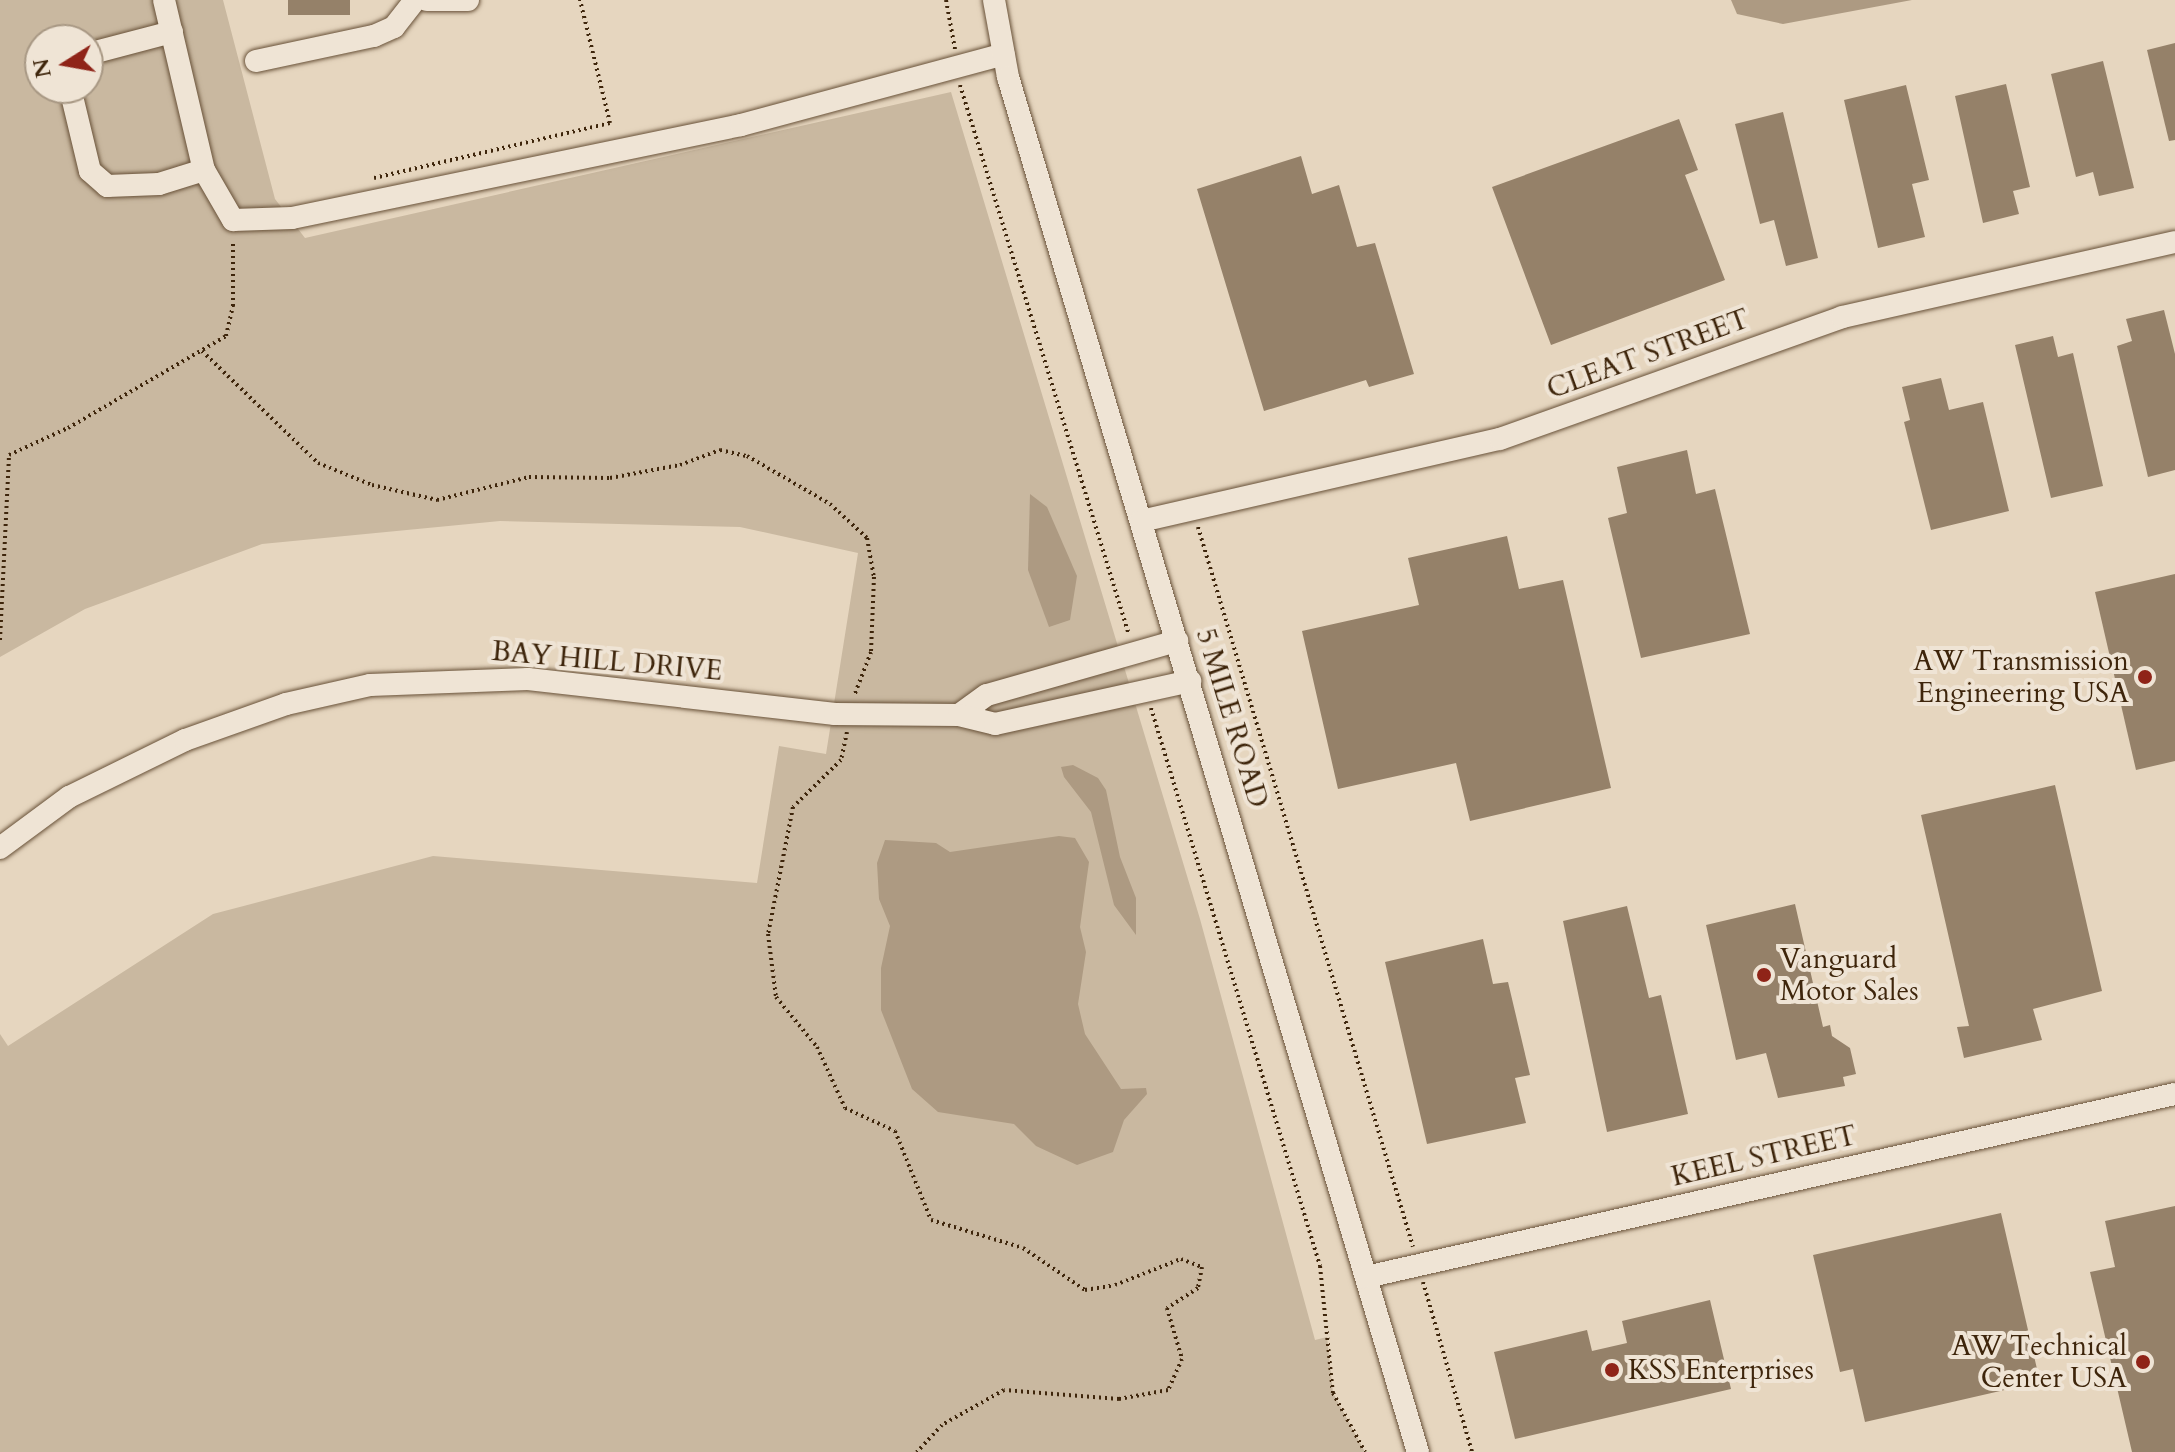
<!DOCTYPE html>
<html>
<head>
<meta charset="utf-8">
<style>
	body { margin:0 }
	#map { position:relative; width:2175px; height:1452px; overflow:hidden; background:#e6d6bf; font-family:Cardo,serif }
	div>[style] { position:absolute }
	.green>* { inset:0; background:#c9b8a0 }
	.water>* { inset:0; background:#ad9a82 }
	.building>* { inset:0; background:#958169; transform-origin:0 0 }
	.path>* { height:4px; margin-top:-2px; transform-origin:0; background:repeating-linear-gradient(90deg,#3e250b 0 2px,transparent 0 6px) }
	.roads { filter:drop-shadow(0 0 2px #685138) drop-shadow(0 0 2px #685138) }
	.minor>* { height:22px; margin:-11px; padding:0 11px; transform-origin:11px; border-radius:11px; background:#efe4d5 }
	.dots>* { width:22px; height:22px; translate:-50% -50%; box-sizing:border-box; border:4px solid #efe4d5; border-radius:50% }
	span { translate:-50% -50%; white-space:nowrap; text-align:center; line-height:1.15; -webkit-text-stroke:8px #efe4d5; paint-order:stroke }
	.street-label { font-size:28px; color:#3e250b }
	.poi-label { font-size:28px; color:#3e250b }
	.right { translate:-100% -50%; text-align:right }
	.left { translate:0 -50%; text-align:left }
	.north { position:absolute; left:24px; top:24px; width:80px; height:80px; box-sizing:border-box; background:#efe4d5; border:2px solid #a89884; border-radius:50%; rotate:259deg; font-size:22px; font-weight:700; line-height:32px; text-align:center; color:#3e250b }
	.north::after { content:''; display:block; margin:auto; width:28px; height:36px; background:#8f2418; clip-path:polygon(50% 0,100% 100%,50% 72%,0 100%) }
</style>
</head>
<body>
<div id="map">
	<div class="green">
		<div style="clip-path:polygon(evenodd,0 0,223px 0,275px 199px,305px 238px,951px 92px,1200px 919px,1315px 1340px,1327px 1337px,1333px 1393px,1365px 1452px,0 1452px,0 1034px,8px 1046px,213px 914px,433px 856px,757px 883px,779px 746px,826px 754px,858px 553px,740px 527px,500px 521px,262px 544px,85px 609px,0 657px,0 0,40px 40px,88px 40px,88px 88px,40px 88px,40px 40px)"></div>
	</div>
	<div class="water">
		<div style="clip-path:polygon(1731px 0,1912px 0,1783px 24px,1737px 14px)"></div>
		<div style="clip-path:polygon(1030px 494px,1047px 507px,1077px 576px,1070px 620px,1049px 627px,1028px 570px)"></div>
		<div style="clip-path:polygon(1073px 765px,1098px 778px,1106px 790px,1120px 857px,1136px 898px,1136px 935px,1114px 905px,1091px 812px,1064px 777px,1061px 767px)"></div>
		<div style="clip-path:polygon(1059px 836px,1075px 838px,1089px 862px,1080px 927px,1086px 952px,1078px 1004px,1085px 1034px,1121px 1089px,1146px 1088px,1147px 1094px,1124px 1120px,1113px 1152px,1077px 1165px,1036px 1146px,1014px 1124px,938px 1112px,912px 1089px,881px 1010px,881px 968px,890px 926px,879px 899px,877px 863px,885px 840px,936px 843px,950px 852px)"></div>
	</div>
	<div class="building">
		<div style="left:288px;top:0;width:62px;height:15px"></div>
		<div style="clip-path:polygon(2175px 43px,2175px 140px,2169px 141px,2147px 50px)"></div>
		<div style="clip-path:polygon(2103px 61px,2134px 188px,2099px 196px,2093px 172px,2076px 177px,2051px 74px)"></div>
		<div style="clip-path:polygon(2006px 84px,2030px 187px,2013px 191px,2019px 214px,1983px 223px,1955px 96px)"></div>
		<div style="clip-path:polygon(1906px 85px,1929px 180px,1912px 184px,1925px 237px,1878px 248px,1844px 100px)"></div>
		<div style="clip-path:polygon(1783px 112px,1818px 258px,1786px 266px,1774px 220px,1760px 224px,1735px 124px)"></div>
		<div style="clip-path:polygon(1679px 119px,1698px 170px,1685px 175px,1725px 280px,1551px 345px,1492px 187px)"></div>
		<div style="clip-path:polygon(1301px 156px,1312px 194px,1339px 185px,1357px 247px,1375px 243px,1414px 374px,1369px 387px,1366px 380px,1264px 411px,1197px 189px)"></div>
		<div style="clip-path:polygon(2164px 310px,2175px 354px,2175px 470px,2148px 477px,2117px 346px,2132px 341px,2126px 319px)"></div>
		<div style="clip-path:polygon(2053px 336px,2058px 357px,2073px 353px,2103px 486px,2051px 498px,2015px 345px)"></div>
		<div style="clip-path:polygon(1941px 378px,1949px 410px,1983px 402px,2009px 511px,1931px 530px,1904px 422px,1910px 420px,1902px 387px)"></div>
		<div style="clip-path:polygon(1687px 450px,1696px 494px,1715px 489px,1750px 634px,1641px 658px,1608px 518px,1627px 513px,1617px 467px)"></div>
		<div style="clip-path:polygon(1507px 536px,1519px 589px,1563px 580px,1611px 788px,1470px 821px,1456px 763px,1338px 789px,1302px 631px,1419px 605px,1408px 558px)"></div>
		<div style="clip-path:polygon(2175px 574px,2175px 761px,2136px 770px,2095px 592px)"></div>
		<div style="clip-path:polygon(2055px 785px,2102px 991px,2033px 1009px,2042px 1040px,1964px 1058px,1957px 1027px,1969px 1026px,1921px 815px)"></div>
		<div style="clip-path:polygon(1795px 904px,1823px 1027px,1830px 1025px,1832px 1036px,1850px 1048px,1856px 1074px,1843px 1077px,1845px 1086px,1778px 1098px,1766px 1053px,1736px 1060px,1706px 925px)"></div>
		<div style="clip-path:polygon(1627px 906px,1649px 998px,1661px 995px,1688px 1114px,1607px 1132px,1563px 921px)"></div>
		<div style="clip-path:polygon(1483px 939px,1493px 984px,1508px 982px,1530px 1075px,1515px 1078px,1526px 1123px,1427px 1144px,1385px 962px)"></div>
		<div style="clip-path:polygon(2175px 1206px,2175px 1452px,2132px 1452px,2090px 1272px,2115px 1267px,2105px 1221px)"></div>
		<div style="clip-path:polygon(2001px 1213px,2040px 1382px,1865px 1422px,1853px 1369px,1840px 1372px,1813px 1255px)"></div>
		<div style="clip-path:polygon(1710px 1300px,1731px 1389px,1515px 1439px,1494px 1352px,1587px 1330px,1592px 1351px,1627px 1343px,1622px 1321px)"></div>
	</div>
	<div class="path">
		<div style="left:946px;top:0;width:50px;rotate:79.6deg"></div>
		<div style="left:960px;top:85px;width:575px;rotate:72.92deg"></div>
		<div style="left:374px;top:178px;width:242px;rotate:-13.1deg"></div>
		<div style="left:610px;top:123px;width:127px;rotate:-103.7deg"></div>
		<div style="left:202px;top:351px;width:161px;rotate:44deg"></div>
		<div style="left:318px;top:463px;width:58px;rotate:22.2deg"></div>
		<div style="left:372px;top:485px;width:67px;rotate:13deg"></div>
		<div style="left:437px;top:500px;width:95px;rotate:-14deg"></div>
		<div style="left:529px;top:477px;width:81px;rotate:0.7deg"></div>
		<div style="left:610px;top:478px;width:71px;rotate:-10.5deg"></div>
		<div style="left:680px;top:465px;width:43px;rotate:-20.6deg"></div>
		<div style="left:720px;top:450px;width:28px;rotate:13deg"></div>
		<div style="left:747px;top:456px;width:96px;rotate:30deg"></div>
		<div style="left:830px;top:504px;width:50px;rotate:42.6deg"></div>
		<div style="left:867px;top:538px;width:40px;rotate:80deg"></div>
		<div style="left:874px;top:577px;width:75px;rotate:92.3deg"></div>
		<div style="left:871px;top:652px;width:47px;rotate:111.1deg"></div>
		<div style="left:1198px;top:527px;width:751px;rotate:73.37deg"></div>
		<div style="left:0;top:640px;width:185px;rotate:-87.2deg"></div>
		<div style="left:9px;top:455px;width:65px;rotate:-24.6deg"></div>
		<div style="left:68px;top:428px;width:183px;rotate:-30.2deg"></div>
		<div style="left:226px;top:336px;width:31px;rotate:-77deg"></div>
		<div style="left:233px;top:306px;width:66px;rotate:-90deg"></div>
		<div style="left:1151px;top:708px;width:583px;rotate:73.15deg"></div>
		<div style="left:1320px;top:1266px;width:128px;rotate:84.2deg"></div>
		<div style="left:1333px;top:1393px;width:67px;rotate:61.5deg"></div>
		<div style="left:847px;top:732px;width:29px;rotate:102deg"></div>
		<div style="left:841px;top:760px;width:67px;rotate:135.6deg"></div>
		<div style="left:793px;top:807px;width:129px;rotate:101.1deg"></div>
		<div style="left:768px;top:934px;width:64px;rotate:82.8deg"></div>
		<div style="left:776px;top:997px;width:65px;rotate:50.6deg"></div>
		<div style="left:817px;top:1047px;width:67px;rotate:65.3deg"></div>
		<div style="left:845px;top:1108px;width:55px;rotate:24.7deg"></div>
		<div style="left:895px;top:1131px;width:96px;rotate:68deg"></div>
		<div style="left:931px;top:1220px;width:96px;rotate:16.9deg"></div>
		<div style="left:1023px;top:1248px;width:75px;rotate:34.1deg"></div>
		<div style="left:1085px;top:1290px;width:30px;rotate:-9deg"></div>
		<div style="left:1115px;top:1285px;width:71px;rotate:-21.5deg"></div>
		<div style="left:1181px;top:1259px;width:22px;rotate:21deg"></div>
		<div style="left:1202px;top:1267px;width:21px;rotate:101deg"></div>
		<div style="left:1198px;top:1288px;width:37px;rotate:147deg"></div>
		<div style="left:1167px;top:1308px;width:53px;rotate:73.6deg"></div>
		<div style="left:1182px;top:1359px;width:34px;rotate:114deg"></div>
		<div style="left:1168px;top:1390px;width:50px;rotate:169.6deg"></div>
		<div style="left:1119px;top:1399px;width:115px;rotate:-175.5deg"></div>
		<div style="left:1004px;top:1390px;width:71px;rotate:150.6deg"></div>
		<div style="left:942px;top:1425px;width:37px;rotate:133deg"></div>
		<div style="left:1423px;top:1282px;width:177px;rotate:73.9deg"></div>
	</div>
	<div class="roads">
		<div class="minor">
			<div style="left:164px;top:0;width:175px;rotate:76.8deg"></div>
			<div style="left:204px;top:170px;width:58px;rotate:59.9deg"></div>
			<div style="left:233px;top:220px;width:59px;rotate:-1.9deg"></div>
			<div style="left:292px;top:218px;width:459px;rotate:-11.7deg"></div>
			<div style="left:741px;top:125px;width:272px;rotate:-15.1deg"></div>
			<div style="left:427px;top:0;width:41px"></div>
			<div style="left:994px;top:0;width:78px;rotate:79.7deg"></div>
			<div style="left:1008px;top:77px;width:1435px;rotate:73.4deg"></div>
			<div style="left:88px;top:54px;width:87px;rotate:-14.7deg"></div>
			<div style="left:256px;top:61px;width:121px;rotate:-12deg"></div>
			<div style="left:374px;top:36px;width:22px;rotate:-24deg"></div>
			<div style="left:394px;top:27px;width:34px;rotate:-52deg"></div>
			<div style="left:70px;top:88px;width:85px;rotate:76.5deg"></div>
			<div style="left:90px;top:171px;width:23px;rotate:41deg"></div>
			<div style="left:107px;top:186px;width:52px;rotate:-2.2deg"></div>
			<div style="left:159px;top:184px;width:47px;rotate:-17.3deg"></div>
			<div style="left:1141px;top:521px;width:368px;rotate:-12.9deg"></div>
			<div style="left:1500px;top:439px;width:363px;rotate:-19.6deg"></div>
			<div style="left:1842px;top:317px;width:341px;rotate:-12.7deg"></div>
			<div style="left:959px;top:715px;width:34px;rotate:-36deg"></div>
			<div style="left:987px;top:695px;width:198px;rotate:-15.9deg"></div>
			<div style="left:0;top:848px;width:86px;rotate:-36.5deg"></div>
			<div style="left:69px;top:797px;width:129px;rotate:-26.2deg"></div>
			<div style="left:185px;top:740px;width:107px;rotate:-19.6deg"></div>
			<div style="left:286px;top:704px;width:86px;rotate:-12.7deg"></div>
			<div style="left:370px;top:685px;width:158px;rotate:-2.2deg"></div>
			<div style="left:528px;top:679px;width:309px;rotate:6.5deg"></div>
			<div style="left:835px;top:714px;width:124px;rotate:0.5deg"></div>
			<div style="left:959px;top:715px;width:37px;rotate:14deg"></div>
			<div style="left:995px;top:724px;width:200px;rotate:-12.4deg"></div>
			<div style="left:1366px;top:1277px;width:829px;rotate:-12.75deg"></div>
		</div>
	</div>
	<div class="dots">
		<div style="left:2145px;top:677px;background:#8f2418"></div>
		<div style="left:1764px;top:975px;background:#8f2418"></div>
		<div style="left:2143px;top:1362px;background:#8f2418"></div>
		<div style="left:1612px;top:1370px;background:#8f2418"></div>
	</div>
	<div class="street-label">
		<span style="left:1648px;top:354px;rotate:-20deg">CLEAT STREET</span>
		<span style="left:607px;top:661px;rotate:5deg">BAY HILL DRIVE</span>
		<span style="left:1232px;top:718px;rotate:73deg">5 MILE ROAD</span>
		<span style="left:1764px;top:1156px;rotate:-13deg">KEEL STREET</span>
	</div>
	<div class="poi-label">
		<span class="right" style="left:2129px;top:677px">AW Transmission<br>Engineering USA</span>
		<span class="left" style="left:1780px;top:975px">Vanguard<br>Motor Sales</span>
		<span class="right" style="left:2127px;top:1362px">AW Technical<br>Center USA</span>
		<span class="left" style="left:1628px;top:1370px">KSS Enterprises</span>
	</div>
	<div class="north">N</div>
</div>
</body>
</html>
